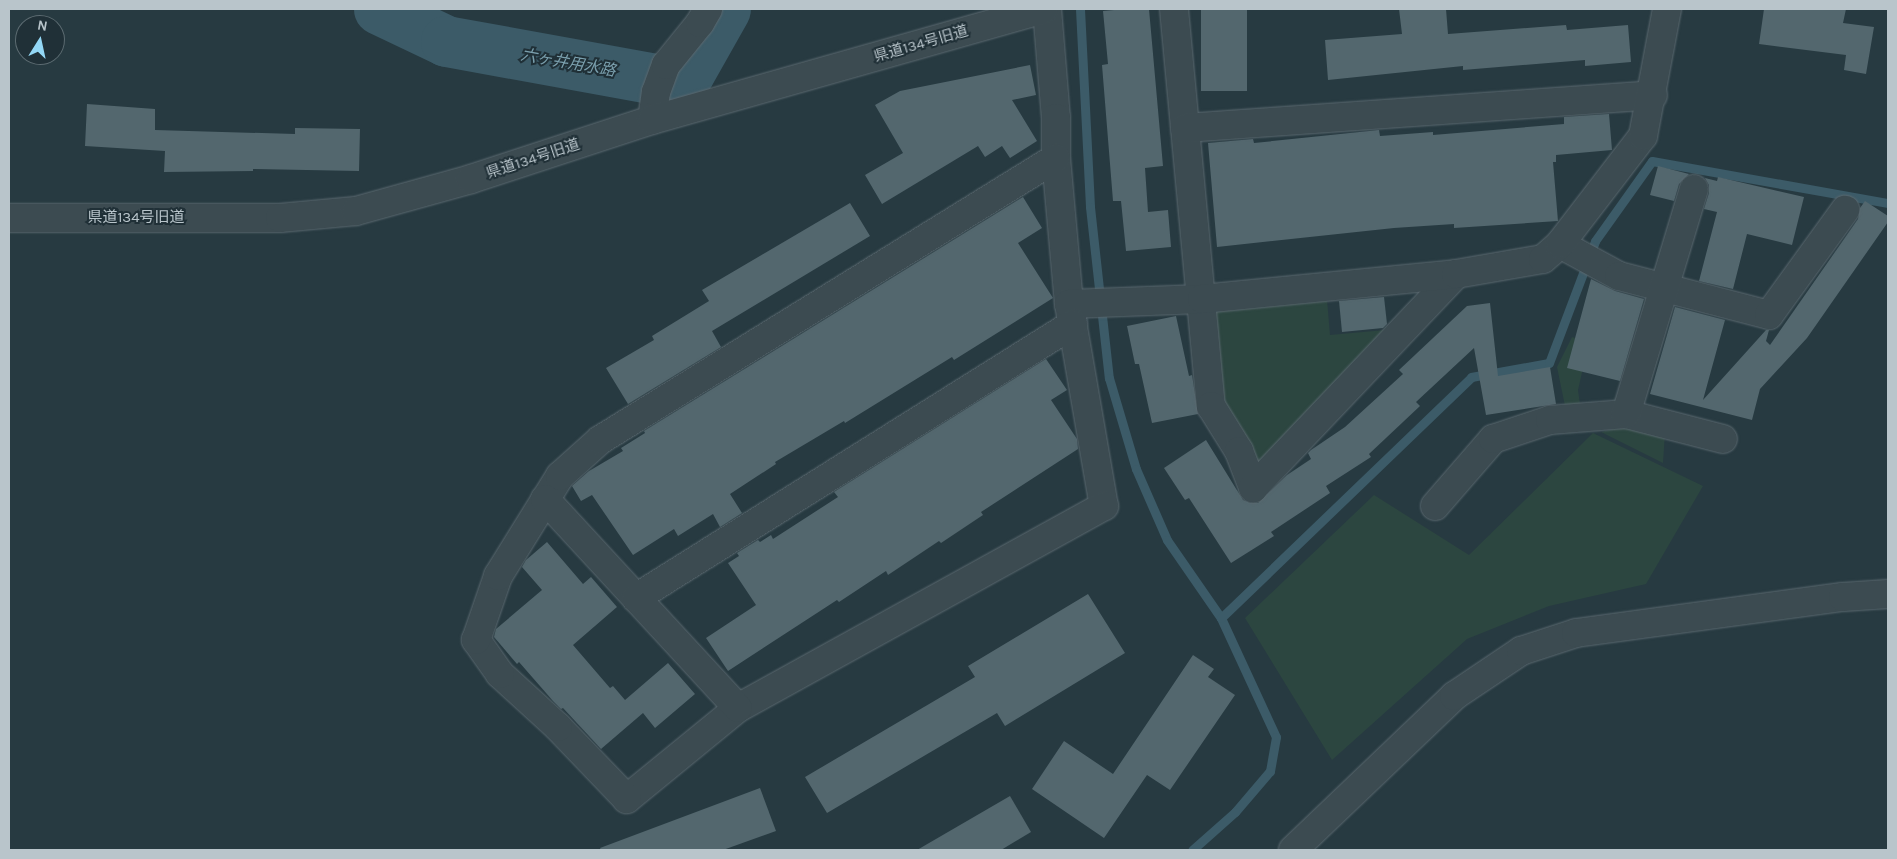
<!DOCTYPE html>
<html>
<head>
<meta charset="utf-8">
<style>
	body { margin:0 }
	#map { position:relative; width:1897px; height:859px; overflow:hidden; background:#273a41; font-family:Karla,"Noto Sans JP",sans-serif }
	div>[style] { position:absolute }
	.green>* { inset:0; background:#2c4640 }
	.stream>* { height:9px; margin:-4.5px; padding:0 4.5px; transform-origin:4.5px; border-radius:4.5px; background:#3c5b68 }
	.river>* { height:51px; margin:-25.5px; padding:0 25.5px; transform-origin:25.5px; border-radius:25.5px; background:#3c5b68 }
	.building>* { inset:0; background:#53676e; transform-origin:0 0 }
	.roads { filter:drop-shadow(0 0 1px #5a686f) drop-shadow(0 0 1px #5a686f) }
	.minor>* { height:28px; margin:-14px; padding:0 14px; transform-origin:14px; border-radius:14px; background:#3c4b51 }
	span { translate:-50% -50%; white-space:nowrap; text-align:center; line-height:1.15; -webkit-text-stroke:4px #203037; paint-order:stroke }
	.street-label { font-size:15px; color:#b9c5cb }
	.water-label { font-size:16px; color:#7a9fad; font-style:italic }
	.frame { position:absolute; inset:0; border:10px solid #b9c5cb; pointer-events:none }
	.north { position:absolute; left:15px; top:15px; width:50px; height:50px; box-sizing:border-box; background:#203037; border:1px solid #5d6c72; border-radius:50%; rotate:10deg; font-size:14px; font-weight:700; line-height:20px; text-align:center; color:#b9c5cb }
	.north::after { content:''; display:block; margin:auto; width:18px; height:22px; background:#93d7f5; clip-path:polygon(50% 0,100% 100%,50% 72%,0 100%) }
</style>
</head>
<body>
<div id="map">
	<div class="green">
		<div style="clip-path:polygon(1327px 299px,1330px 335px,1396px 329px,1261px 467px,1220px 402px,1212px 318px,1220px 307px)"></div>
		<div style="clip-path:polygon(1572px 337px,1589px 342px,1578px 390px,1580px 404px,1565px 406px,1557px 367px)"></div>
		<div style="clip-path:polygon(1630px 425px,1665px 433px,1663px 463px,1601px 432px)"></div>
		<div style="clip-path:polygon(1593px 433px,1703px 486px,1646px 584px,1549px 606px,1467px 639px,1332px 760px,1245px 618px,1374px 495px,1469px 555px)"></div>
	</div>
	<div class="stream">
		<div style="left:1080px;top:9px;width:198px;rotate:87.1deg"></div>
		<div style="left:1090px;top:207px;width:172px;rotate:83.7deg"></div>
		<div style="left:1109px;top:378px;width:95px;rotate:73.5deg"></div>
		<div style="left:1136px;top:469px;width:77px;rotate:66.4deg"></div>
		<div style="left:1167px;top:540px;width:95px;rotate:55.3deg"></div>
		<div style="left:1221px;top:618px;width:131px;rotate:65.2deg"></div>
		<div style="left:1276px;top:737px;width:35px;rotate:100deg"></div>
		<div style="left:1270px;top:771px;width:54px;rotate:130.5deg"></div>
		<div style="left:1235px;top:812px;width:57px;rotate:138.5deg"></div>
		<div style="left:1221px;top:618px;width:347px;rotate:-43.9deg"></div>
		<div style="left:1471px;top:377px;width:79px;rotate:-10.2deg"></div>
		<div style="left:1549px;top:363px;width:130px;rotate:-69.3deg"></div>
		<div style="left:1595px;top:241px;width:98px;rotate:-54.5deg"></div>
		<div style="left:1652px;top:161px;width:240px;rotate:10.1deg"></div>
	</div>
	<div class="river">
		<div style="left:379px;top:9px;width:74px;rotate:25.5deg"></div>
		<div style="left:446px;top:41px;width:229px;rotate:10.3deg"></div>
		<div style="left:671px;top:82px;width:20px;rotate:-27deg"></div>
		<div style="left:689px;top:73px;width:73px;rotate:-60.6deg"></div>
	</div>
	<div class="building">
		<div style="clip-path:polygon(1125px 9px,1149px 9px,1163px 166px,1145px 168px,1148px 212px,1168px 210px,1171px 247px,1126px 251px,1121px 201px,1113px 201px,1102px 65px,1108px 64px,1103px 11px)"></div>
		<div style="left:1201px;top:9px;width:46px;height:82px"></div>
		<div style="clip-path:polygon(1399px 9px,1446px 9px,1448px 34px,1566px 25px,1567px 30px,1628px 25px,1631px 62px,1585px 66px,1585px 60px,1463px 70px,1463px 66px,1328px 80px,1325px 40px,1402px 34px)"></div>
		<div style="clip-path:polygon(1764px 9px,1846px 9px,1843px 23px,1874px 27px,1866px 74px,1844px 70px,1846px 55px,1759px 44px)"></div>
		<div style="clip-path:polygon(1030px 65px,1036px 95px,1012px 100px,1037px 141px,1010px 158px,1002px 146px,985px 157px,978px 146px,882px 204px,865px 175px,903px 153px,875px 105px,900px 91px)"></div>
		<div style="clip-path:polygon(87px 104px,155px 109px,155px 130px,295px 134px,295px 128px,360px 129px,359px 171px,253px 169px,253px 171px,164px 172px,165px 151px,85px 146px)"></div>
		<div style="clip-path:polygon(1609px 114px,1612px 150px,1556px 155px,1556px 162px,1553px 162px,1558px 221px,1454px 228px,1454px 224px,1394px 228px,1217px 247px,1208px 143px,1253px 139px,1254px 143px,1379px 130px,1380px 136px,1433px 132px,1433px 135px,1564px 124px,1564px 117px)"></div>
		<div style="clip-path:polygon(1658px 166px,1689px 174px,1679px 184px,1674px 201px,1650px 195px)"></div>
		<div style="clip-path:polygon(1718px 177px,1804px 197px,1792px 245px,1747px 234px,1733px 289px,1699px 281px,1717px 212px,1704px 209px,1709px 193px,1709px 185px,1705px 178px,1717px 181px)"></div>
		<div style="clip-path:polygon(1023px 197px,1042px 228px,1018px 243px,1053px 298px,954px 360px,952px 357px,845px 423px,844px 421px,775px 462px,776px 464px,730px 494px,742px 513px,720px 527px,713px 514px,678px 536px,674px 529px,633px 555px,592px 495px,581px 501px,572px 486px,589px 471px,623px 451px,621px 448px,645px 433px,644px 431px)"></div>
		<div style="clip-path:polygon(1865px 201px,1888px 216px,1888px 222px,1807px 338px,1760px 389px,1752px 420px,1650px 394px,1675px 307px,1725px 320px,1703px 400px,1766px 330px,1769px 330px,1766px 341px,1770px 345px,1858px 219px,1860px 208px)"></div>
		<div style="clip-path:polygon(850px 203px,870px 236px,712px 331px,721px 347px,628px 404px,606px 368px,654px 340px,652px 336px,709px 301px,702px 290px)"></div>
		<div style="clip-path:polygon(1591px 279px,1615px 291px,1644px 299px,1620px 381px,1567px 368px)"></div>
		<div style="clip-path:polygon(1384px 297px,1387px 324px,1383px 328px,1342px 332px,1339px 301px)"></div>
		<div style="clip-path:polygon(1490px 303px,1498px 376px,1550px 367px,1556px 404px,1486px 415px,1474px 348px,1416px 402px,1420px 406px,1369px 454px,1371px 457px,1326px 486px,1330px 493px,1271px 532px,1274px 536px,1231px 563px,1189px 498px,1185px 500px,1164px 468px,1206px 440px,1243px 500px,1250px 503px,1258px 503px,1287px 475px,1311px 459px,1308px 453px,1311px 450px,1345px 427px,1403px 374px,1399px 370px,1467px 306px)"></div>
		<div style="clip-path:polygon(1176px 316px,1189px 376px,1192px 375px,1198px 414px,1152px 423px,1139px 364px,1135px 364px,1127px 326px)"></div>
		<div style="clip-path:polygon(1046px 359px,1067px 390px,1051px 400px,1077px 439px,1078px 449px,981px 512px,983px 515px,941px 543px,939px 541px,888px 575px,886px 571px,839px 602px,837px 600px,728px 671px,706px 638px,756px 605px,728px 563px,739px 556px,737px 553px,758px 540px,760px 542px,771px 535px,773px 539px,838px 497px,834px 492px)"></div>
		<div style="clip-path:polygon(547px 542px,583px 584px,591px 577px,617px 607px,573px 645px,610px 688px,613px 686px,625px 700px,668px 663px,695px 694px,655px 728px,643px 713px,601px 749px,563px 708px,561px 709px,553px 701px,519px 662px,517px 664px,494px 637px,496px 629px,542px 590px,522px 567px,526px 560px)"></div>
		<div style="clip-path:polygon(1088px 594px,1125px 653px,1005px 726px,997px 713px,827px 813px,805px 777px,975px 677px,968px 666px)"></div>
		<div style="clip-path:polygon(1193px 655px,1214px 669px,1208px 677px,1235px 695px,1170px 790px,1147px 775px,1104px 838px,1032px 789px,1064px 741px,1113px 774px)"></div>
		<div style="clip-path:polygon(760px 788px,776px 831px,723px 850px,601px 850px,600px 848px)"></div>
		<div style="clip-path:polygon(1010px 796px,1031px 832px,1001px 850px,917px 850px)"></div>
	</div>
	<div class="roads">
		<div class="minor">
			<div style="left:1047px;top:9px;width:109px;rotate:85.3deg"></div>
			<div style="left:1056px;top:118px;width:40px;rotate:90deg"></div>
			<div style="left:1056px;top:158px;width:147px;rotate:84.9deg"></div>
			<div style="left:1069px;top:304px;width:205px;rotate:80.2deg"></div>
			<div style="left:1104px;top:506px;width:418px;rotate:151.1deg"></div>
			<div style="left:738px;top:708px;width:144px;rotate:140.7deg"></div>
			<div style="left:627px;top:799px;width:100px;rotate:-133.8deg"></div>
			<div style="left:558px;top:727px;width:79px;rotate:-137.6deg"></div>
			<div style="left:500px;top:674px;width:42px;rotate:-125.2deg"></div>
			<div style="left:476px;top:640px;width:68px;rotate:-71deg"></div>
			<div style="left:498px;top:576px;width:118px;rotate:-58.2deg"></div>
			<div style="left:560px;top:476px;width:54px;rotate:-42deg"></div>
			<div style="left:600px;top:440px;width:536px;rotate:-31.73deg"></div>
			<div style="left:1174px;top:9px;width:399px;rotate:84.7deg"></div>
			<div style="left:1211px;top:406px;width:53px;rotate:58.1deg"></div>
			<div style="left:1239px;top:451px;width:40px;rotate:69deg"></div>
			<div style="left:1253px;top:488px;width:295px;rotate:-46.5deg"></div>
			<div style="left:652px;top:120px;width:28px;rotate:-82deg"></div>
			<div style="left:656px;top:92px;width:29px;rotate:-70deg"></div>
			<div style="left:666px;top:65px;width:54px;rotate:-51deg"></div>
			<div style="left:700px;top:23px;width:16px;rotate:-60deg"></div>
			<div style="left:1185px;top:128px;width:469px;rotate:-4deg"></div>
			<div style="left:9px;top:218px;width:271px"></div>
			<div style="left:280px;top:218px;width:76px;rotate:-5.3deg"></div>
			<div style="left:356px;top:211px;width:119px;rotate:-15.5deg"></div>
			<div style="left:471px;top:179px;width:190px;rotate:-18.1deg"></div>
			<div style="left:652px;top:120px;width:407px;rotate:-15.8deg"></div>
			<div style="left:1560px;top:244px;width:67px;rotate:28.5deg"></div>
			<div style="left:1619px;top:276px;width:155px;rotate:14.6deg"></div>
			<div style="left:1769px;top:315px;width:130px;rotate:-54.1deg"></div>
			<div style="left:1069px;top:304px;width:133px;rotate:-2.2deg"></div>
			<div style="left:1202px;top:299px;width:255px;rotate:-5.6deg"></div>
			<div style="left:1456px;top:274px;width:88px;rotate:-9.8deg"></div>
			<div style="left:1543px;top:259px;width:23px;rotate:-41deg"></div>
			<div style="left:1560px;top:244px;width:136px;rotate:-52.5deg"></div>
			<div style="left:1643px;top:136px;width:129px;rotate:-79.3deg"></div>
			<div style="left:1626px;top:414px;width:100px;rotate:14.5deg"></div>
			<div style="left:545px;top:499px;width:284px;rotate:47.3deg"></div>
			<div style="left:1435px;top:506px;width:89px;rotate:-49.1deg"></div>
			<div style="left:1493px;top:439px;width:60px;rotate:-18.4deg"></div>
			<div style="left:1550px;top:420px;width:76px;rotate:-4.5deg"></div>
			<div style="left:1626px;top:414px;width:235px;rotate:-73.2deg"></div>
			<div style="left:636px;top:598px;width:516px;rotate:-32.09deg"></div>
			<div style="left:1293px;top:850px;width:223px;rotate:-43.7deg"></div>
			<div style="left:1454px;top:696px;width:81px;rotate:-33.9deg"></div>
			<div style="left:1521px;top:651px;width:58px;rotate:-18.1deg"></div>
			<div style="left:1576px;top:633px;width:269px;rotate:-7.7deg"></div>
			<div style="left:1843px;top:597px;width:45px;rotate:-3.8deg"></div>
		</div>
	</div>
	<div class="street-label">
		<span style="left:921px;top:44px;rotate:-16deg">県道134号旧道</span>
		<span style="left:533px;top:159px;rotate:-18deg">県道134号旧道</span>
		<span style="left:136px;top:218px">県道134号旧道</span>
	</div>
	<div class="water-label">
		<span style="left:568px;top:63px;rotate:10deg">六ヶ井用水路</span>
	</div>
	<div class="frame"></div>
	<div class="north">N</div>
</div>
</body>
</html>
